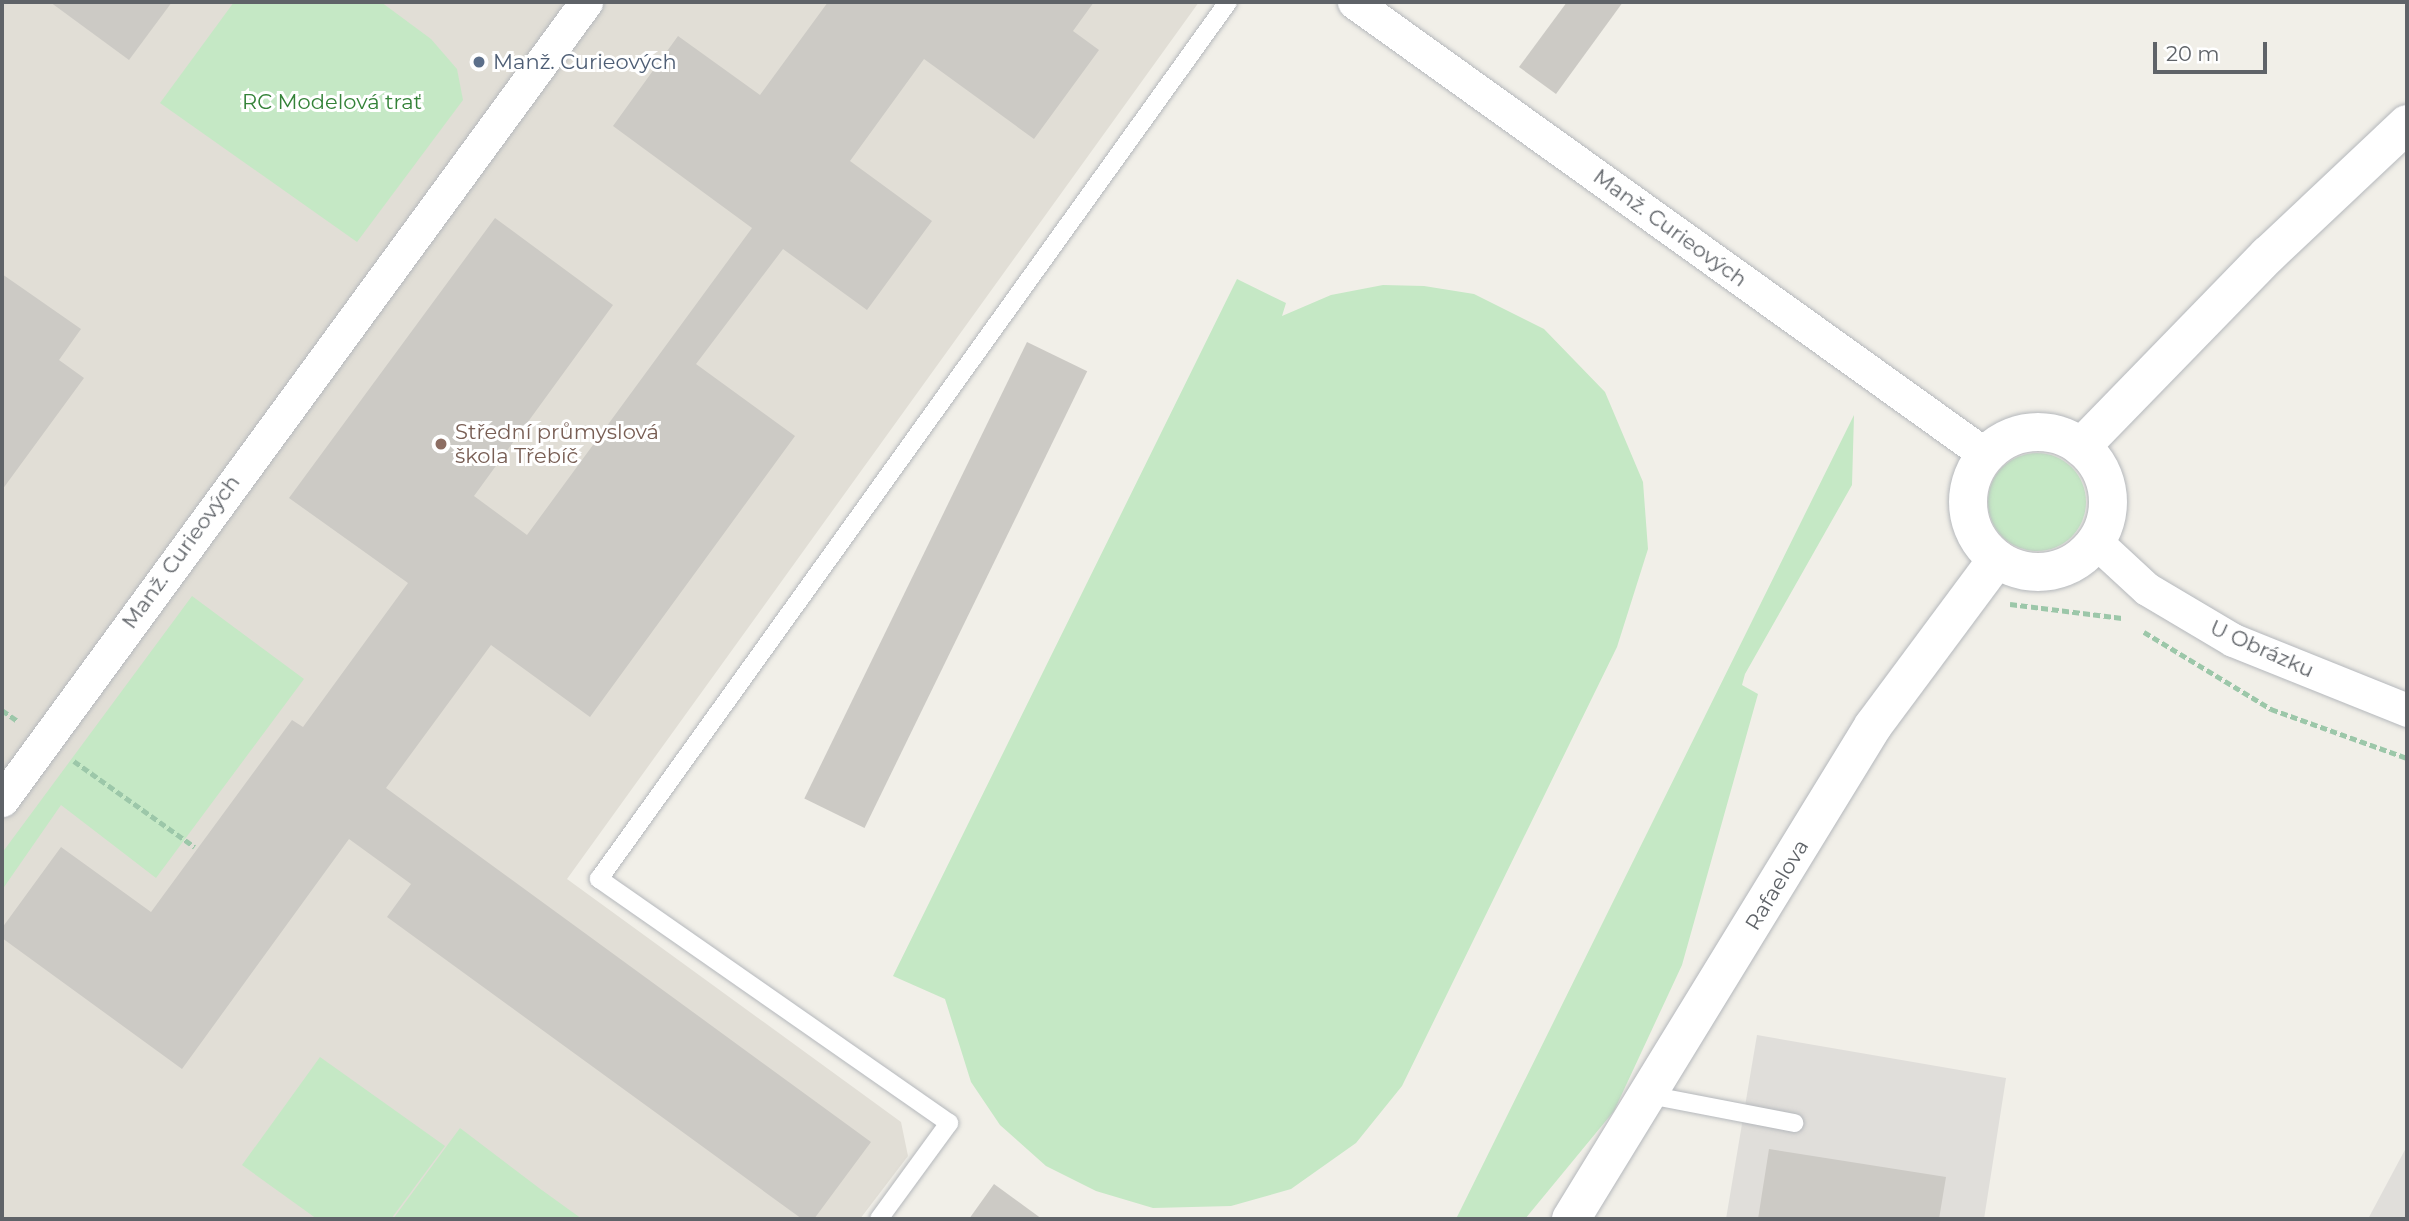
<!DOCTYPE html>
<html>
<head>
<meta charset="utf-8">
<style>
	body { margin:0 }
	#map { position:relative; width:2409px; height:1221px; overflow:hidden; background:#f1efe8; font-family:Montserrat,sans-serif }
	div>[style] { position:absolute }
	.industrial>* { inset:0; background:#e0deda }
	.education>* { inset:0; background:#e1ded6 }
	.green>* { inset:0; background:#c5e8c5 }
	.round { border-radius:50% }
	.building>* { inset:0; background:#cccac5; transform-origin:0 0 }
	.path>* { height:4.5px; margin-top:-2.25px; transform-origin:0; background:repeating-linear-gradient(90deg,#9cc7a9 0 7px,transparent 0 10.5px) }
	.roads { filter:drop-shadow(0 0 2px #b5b8bc) drop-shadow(0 0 2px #b5b8bc) }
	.lane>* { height:18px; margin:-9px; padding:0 9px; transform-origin:9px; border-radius:9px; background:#fff }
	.street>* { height:33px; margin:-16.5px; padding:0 16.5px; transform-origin:16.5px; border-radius:16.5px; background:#fff }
	.secondary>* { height:38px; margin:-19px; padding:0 19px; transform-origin:19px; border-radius:19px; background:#fff }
	.secondary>.ring { margin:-19px; padding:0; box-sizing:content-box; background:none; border:38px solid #fff; border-radius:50% }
	.dots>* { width:19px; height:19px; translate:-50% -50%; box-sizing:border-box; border:4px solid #fff; border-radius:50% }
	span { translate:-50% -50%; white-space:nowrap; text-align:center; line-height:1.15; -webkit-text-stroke:6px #fff; paint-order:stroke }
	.service-label { font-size:21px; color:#4e5e75 }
	.left { translate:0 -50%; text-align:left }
	.park-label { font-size:21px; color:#348238 }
	.street-label { font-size:21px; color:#5f6368 }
	.education-label { font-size:21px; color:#785e54 }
	.frame { position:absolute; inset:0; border:4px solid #5f6368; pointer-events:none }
	.scale { position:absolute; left:2153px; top:42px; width:114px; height:32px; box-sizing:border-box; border:4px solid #5f6368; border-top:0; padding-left:9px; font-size:21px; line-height:24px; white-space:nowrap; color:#5f6368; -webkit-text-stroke:5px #fff; paint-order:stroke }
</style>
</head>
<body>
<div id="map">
	<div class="industrial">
		<div style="clip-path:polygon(1757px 1035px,2006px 1078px,1984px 1219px,1726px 1219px)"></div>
		<div style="clip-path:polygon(2407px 1146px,2407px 1219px,2368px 1219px)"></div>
	</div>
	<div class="education">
		<div style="clip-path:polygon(2px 2px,1199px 2px,567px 879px,901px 1122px,908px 1156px,860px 1219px,2px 1219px)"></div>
	</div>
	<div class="green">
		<div style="clip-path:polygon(234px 2px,381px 2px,431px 39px,457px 69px,463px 100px,357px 242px,160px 103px)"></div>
		<div style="clip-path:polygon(1237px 279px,1286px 303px,1282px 316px,1331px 295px,1383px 285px,1424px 286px,1474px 294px,1544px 329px,1605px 392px,1643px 482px,1648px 549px,1617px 647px,1402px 1086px,1356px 1143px,1291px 1189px,1231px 1206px,1153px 1208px,1096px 1191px,1046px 1166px,1000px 1125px,971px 1082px,945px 999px,893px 976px)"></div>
		<div style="clip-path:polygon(1854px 415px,1852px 485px,1745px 674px,1742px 685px,1758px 694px,1682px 965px,1614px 1111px,1525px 1219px,1456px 1219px)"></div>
		<div class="round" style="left:1988px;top:453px;width:98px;height:98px"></div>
		<div style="clip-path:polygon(192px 596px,304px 679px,156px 878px,61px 805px,2px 890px,2px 853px)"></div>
		<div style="clip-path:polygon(320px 1057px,445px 1146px,391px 1219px,317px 1219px,242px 1165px)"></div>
		<div style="clip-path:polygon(460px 1128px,539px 1188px,582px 1219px,393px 1219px)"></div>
	</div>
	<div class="building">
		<div style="clip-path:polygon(50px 2px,172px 2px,129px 60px)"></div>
		<div style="clip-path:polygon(828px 2px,1094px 2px,1073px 31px,1099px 50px,1034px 139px,924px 59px,850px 161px,932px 221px,867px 310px,783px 249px,696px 364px,795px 436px,590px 717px,491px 645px,386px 788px,871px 1142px,814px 1219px,802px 1219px,387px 917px,411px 884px,349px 839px,182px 1069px,2px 938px,2px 928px,61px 847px,151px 912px,292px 720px,303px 727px,408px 583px,289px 498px,495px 218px,613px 305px,474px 496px,527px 535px,752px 228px,613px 126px,678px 36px,760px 95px)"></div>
		<div style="clip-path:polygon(1567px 2px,1623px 2px,1556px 94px,1519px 67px)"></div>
		<div style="clip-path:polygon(2px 274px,81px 329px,59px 360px,84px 378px,2px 490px)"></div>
		<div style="left:1027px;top:342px;width:67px;height:508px;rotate:26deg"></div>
		<div style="clip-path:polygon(1769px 1149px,1946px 1177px,1939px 1219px,1758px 1219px)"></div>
		<div style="clip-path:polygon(994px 1184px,1042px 1219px,969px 1219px)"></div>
	</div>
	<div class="path">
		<div style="left:2010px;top:604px;width:113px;rotate:7.1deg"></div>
		<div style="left:2144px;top:632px;width:149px;rotate:31.2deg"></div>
		<div style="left:2271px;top:709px;width:145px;rotate:19.8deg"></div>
		<div style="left:2px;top:710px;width:19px;rotate:35deg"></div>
		<div style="left:74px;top:761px;width:148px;rotate:35.4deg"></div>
	</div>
	<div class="roads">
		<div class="lane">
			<div style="left:1649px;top:1095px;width:148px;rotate:10.9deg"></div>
			<div style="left:879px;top:1219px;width:119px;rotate:-53.9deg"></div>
			<div style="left:949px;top:1123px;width:427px;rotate:-145.1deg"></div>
			<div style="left:599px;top:879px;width:1079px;rotate:-54.35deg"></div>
		</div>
		<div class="street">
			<div style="left:1354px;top:2px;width:778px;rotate:35.63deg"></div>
			<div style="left:2096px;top:542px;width:69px;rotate:42.7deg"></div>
			<div style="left:2147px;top:589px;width:100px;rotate:30.7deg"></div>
			<div style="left:2233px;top:640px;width:188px;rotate:21.9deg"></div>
			<div style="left:2px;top:800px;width:989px;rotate:-53.8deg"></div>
		</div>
		<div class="secondary">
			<div class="ring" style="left:1968px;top:432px;width:102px;height:102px"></div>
			<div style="left:2081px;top:447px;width:268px;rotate:-45.8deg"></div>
			<div style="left:2268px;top:255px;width:191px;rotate:-43.3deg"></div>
			<div style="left:1571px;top:1219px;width:578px;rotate:-58.51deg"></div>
			<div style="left:1873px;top:726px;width:208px;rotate:-53.4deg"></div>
		</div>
	</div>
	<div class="dots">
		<div style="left:479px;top:62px;background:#5c6f8a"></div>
		<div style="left:441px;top:444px;background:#8d6e63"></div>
	</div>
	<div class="service-label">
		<span class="left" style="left:493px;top:62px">Manž. Curieových</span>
	</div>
	<div class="park-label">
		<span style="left:332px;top:102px">RC Modelová trať</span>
	</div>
	<div class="street-label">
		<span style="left:1670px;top:228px;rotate:36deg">Manž. Curieových</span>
		<span style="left:181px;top:552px;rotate:-54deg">Manž. Curieových</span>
		<span style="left:2262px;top:649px;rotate:24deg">U Obrázku</span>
		<span style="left:1777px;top:885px;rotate:-59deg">Rafaelova</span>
	</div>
	<div class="education-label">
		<span class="left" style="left:455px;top:444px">Střední průmyslová<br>škola Třebíč</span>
	</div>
	<div class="frame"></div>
	<div class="scale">20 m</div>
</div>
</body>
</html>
